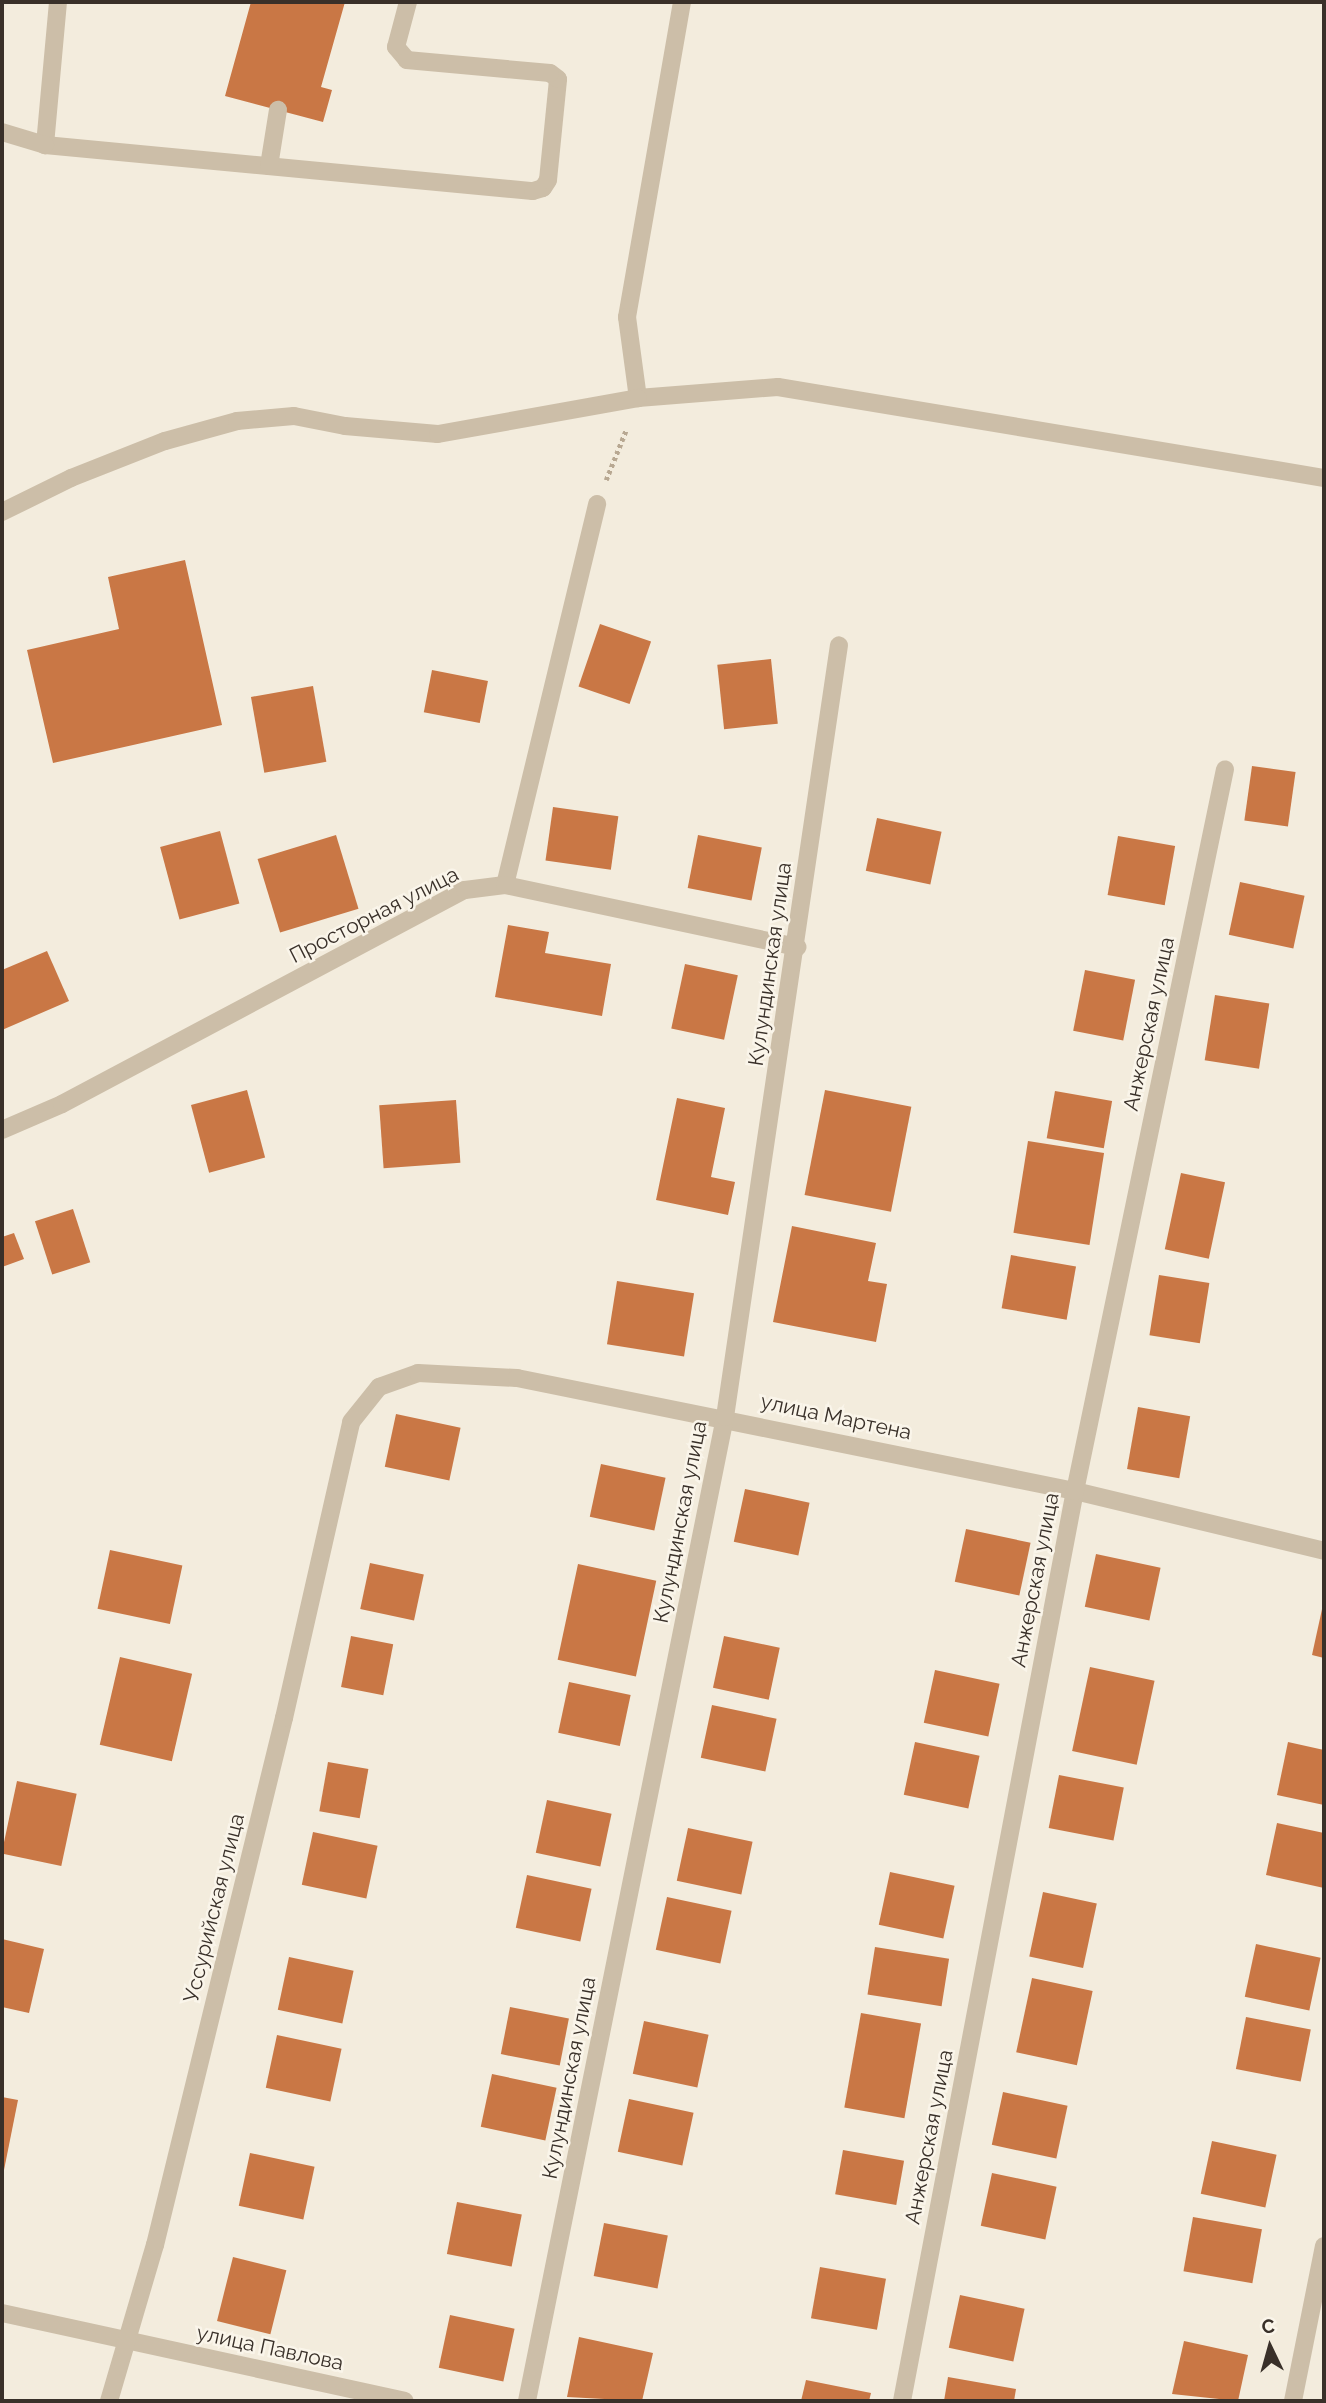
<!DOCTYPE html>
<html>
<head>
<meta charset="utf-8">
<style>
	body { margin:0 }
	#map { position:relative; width:1326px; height:2403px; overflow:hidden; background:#f3ecdd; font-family:Raleway,sans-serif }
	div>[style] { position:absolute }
	.building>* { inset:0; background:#c97745; transform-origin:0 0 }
	.path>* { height:4.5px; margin-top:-2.25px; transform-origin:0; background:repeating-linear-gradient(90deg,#b8a892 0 3.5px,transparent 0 7px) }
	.minor>* { height:18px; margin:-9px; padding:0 9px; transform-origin:9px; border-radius:9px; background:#ccbea8 }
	span { translate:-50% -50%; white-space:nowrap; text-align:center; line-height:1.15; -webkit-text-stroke:5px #faf5ea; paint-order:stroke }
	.street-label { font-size:21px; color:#393029 }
	.frame { position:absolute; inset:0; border:4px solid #393029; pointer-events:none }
	.north { position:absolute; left:1235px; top:2312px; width:70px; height:70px; -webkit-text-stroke:5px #faf5ea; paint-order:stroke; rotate:355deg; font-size:19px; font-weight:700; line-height:28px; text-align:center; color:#393029 }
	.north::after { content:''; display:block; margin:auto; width:24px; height:32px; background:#393029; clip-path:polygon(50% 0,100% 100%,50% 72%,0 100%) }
</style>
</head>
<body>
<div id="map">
	<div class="building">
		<div style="clip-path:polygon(251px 2px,345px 2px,321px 87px,332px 90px,323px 122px,225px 96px)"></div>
		<div style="clip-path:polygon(185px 560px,222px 725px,53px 763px,27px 650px,119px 629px,108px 577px)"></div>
		<div style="left:600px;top:624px;width:54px;height:66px;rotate:19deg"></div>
		<div style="left:771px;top:659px;width:65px;height:54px;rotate:84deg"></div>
		<div style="left:432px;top:670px;width:57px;height:43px;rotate:11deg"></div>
		<div style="left:313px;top:686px;width:77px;height:63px;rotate:80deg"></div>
		<div style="left:1252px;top:766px;width:44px;height:55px;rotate:8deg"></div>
		<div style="left:553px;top:807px;width:66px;height:54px;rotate:8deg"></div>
		<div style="left:877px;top:818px;width:66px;height:54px;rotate:12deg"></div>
		<div style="left:220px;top:831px;width:75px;height:62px;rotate:75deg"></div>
		<div style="left:336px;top:835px;width:77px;height:82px;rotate:73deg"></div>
		<div style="left:698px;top:835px;width:65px;height:54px;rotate:11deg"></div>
		<div style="left:1118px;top:836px;width:58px;height:60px;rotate:10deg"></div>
		<div style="left:1240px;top:882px;width:66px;height:54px;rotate:12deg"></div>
		<div style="clip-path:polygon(508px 925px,549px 932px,545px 953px,611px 964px,602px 1016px,495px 997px)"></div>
		<div style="clip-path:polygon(47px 951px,69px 1001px,2px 1030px,2px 970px)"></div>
		<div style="left:685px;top:964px;width:54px;height:66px;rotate:12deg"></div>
		<div style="left:1085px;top:970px;width:51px;height:62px;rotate:11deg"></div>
		<div style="left:1215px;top:995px;width:55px;height:66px;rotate:9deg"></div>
		<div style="left:247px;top:1090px;width:70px;height:58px;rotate:75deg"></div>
		<div style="left:825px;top:1090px;width:88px;height:107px;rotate:11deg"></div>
		<div style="left:1055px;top:1091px;width:58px;height:48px;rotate:10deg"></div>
		<div style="clip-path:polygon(677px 1098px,725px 1108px,711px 1177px,735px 1182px,728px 1215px,656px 1200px)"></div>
		<div style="left:456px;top:1100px;width:63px;height:77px;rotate:86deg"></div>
		<div style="left:1028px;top:1141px;width:77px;height:93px;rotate:9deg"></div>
		<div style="left:1181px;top:1173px;width:45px;height:78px;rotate:12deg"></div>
		<div style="left:73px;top:1209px;width:56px;height:40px;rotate:72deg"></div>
		<div style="clip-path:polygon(792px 1226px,876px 1243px,868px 1281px,887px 1284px,876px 1342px,773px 1322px)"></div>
		<div style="clip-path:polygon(14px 1233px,24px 1259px,2px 1267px,2px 1237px)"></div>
		<div style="left:1011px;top:1255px;width:66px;height:54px;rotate:10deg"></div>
		<div style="left:1159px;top:1275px;width:51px;height:61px;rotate:9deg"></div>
		<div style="left:617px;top:1281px;width:78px;height:64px;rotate:9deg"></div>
		<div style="left:1138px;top:1407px;width:53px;height:63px;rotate:10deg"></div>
		<div style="left:396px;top:1414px;width:66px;height:54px;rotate:12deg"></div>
		<div style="left:601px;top:1464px;width:66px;height:54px;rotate:12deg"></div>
		<div style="left:745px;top:1489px;width:66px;height:54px;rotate:12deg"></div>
		<div style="left:966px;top:1529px;width:66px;height:54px;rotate:12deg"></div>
		<div style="left:110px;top:1550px;width:74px;height:60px;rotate:12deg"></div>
		<div style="left:1096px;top:1554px;width:66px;height:54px;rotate:12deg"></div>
		<div style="left:370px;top:1563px;width:55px;height:47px;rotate:12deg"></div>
		<div style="left:578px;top:1564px;width:80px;height:98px;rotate:12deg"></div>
		<div style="clip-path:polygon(1324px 1600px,1324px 1658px,1312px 1655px)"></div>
		<div style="left:351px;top:1636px;width:43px;height:52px;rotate:11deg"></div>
		<div style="left:724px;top:1636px;width:57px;height:53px;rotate:12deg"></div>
		<div style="left:120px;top:1657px;width:74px;height:90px;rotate:13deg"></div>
		<div style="left:1090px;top:1667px;width:66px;height:86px;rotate:12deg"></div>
		<div style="left:935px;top:1670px;width:66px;height:54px;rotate:12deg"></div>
		<div style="left:569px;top:1682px;width:63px;height:52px;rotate:12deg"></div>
		<div style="left:712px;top:1705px;width:66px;height:54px;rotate:12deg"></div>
		<div style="left:915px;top:1742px;width:66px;height:54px;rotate:12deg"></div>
		<div style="clip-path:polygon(1288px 1742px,1324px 1750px,1324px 1805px,1277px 1795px)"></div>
		<div style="left:328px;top:1762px;width:41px;height:50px;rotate:10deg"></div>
		<div style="left:1059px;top:1775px;width:66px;height:54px;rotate:11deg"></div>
		<div style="left:17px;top:1781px;width:61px;height:74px;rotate:12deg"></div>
		<div style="left:547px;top:1800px;width:66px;height:54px;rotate:12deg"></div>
		<div style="clip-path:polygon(1277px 1823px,1324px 1833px,1324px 1888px,1266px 1875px)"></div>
		<div style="left:688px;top:1828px;width:66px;height:54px;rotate:12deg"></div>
		<div style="left:313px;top:1832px;width:66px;height:54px;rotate:12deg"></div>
		<div style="left:890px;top:1872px;width:66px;height:54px;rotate:12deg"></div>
		<div style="left:527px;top:1875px;width:66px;height:54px;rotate:12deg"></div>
		<div style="left:1043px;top:1892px;width:55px;height:66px;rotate:12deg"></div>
		<div style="left:667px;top:1897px;width:66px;height:54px;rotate:12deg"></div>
		<div style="clip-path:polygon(2px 1939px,44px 1949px,29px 2013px,2px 2007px)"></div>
		<div style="left:1256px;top:1944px;width:66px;height:54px;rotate:12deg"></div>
		<div style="left:875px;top:1947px;width:75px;height:48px;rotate:9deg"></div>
		<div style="left:289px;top:1957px;width:66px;height:54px;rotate:12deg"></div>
		<div style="left:1032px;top:1978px;width:62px;height:76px;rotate:12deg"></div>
		<div style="left:510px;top:2007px;width:60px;height:48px;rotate:11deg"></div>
		<div style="left:861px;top:2013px;width:61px;height:96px;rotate:10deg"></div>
		<div style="left:1246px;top:2017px;width:66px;height:53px;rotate:11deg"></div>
		<div style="left:644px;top:2021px;width:66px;height:54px;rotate:12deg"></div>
		<div style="left:277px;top:2035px;width:66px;height:54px;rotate:12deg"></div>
		<div style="left:492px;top:2074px;width:66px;height:54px;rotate:12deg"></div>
		<div style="left:1003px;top:2092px;width:66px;height:54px;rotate:12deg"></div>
		<div style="clip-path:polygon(2px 2097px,18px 2100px,3px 2175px,2px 2175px)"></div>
		<div style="left:629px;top:2099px;width:66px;height:54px;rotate:12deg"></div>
		<div style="left:1212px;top:2141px;width:66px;height:54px;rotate:12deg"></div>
		<div style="left:843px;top:2150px;width:62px;height:45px;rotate:10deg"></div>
		<div style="left:250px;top:2153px;width:66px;height:54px;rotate:12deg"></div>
		<div style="left:992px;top:2173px;width:66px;height:54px;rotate:12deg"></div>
		<div style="left:457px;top:2202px;width:66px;height:53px;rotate:11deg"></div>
		<div style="left:1193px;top:2217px;width:70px;height:55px;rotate:10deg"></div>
		<div style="left:604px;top:2223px;width:65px;height:54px;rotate:11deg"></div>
		<div style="left:233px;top:2257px;width:55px;height:66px;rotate:14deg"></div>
		<div style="left:820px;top:2267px;width:67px;height:52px;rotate:10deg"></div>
		<div style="left:960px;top:2295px;width:66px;height:54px;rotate:12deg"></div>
		<div style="left:450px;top:2315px;width:66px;height:54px;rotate:12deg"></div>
		<div style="clip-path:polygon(579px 2337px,653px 2353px,642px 2401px,567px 2397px)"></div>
		<div style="clip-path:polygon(1184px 2341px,1248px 2355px,1238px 2401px,1172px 2394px)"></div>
		<div style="clip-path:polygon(948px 2377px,1016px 2389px,1014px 2401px,944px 2401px)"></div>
		<div style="clip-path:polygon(806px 2380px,871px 2393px,869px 2401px,801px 2401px)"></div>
	</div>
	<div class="path">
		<div style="left:606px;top:480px;width:54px;rotate:-68.2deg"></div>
	</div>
	<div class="minor">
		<div style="left:58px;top:2px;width:144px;rotate:95.2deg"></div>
		<div style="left:45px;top:145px;width:490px;rotate:5.4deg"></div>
		<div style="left:533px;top:191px;width:10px;rotate:-17deg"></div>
		<div style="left:543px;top:188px;width:9px;rotate:-58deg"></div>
		<div style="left:548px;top:180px;width:101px;rotate:-84.3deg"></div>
		<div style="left:558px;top:79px;width:10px;rotate:-143deg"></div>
		<div style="left:550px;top:73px;width:144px;rotate:-174.8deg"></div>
		<div style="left:407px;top:60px;width:17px;rotate:-130deg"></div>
		<div style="left:396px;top:47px;width:47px;rotate:-75.1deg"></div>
		<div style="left:682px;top:2px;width:320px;rotate:99.9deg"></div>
		<div style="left:627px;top:317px;width:82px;rotate:82.3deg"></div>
		<div style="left:638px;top:398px;width:140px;rotate:-4.5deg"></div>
		<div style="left:778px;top:387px;width:554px;rotate:9.46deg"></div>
		<div style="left:2px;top:132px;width:45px;rotate:16.8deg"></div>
		<div style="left:269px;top:166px;width:57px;rotate:-80.9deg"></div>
		<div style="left:2px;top:512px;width:77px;rotate:-26.2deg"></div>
		<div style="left:71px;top:478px;width:101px;rotate:-21.5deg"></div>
		<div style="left:165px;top:441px;width:75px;rotate:-15.5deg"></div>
		<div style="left:237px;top:421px;width:57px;rotate:-5deg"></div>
		<div style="left:294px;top:416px;width:52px;rotate:11.1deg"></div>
		<div style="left:345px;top:426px;width:93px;rotate:4.9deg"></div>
		<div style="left:438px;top:434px;width:203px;rotate:-10.2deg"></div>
		<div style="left:505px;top:885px;width:392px;rotate:-76.4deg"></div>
		<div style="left:2px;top:1130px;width:65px;rotate:-23.4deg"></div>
		<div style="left:62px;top:1104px;width:456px;rotate:-28deg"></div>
		<div style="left:465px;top:890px;width:40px;rotate:-7.1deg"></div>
		<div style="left:505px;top:885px;width:299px;rotate:12deg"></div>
		<div style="left:2px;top:2313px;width:412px;rotate:12.3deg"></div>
		<div style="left:109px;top:2401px;width:163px;rotate:-73.6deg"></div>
		<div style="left:155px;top:2245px;width:543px;rotate:-76.25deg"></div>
		<div style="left:284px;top:1718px;width:303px;rotate:-77.2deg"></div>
		<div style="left:351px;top:1422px;width:45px;rotate:-51.3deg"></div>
		<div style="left:379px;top:1387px;width:41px;rotate:-19.7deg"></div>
		<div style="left:418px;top:1373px;width:99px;rotate:2.9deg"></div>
		<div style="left:517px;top:1378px;width:569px;rotate:11.45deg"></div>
		<div style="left:1075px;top:1491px;width:256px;rotate:13.5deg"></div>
		<div style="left:527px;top:2401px;width:1004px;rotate:-78.62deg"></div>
		<div style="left:725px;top:1417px;width:780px;rotate:-81.6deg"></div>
		<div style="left:902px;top:2401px;width:926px;rotate:-79.24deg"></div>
		<div style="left:1075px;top:1491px;width:737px;rotate:-78.26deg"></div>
		<div style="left:1293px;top:2401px;width:158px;rotate:-78.7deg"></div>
	</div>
	<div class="street-label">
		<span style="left:374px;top:915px;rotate:-27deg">Просторная улица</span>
		<span style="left:770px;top:964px;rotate:-82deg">Кулундинская улица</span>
		<span style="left:1149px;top:1024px;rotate:-78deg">Анжерская улица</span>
		<span style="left:836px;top:1417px;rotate:12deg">улица Мартена</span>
		<span style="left:680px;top:1522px;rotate:-79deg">Кулундинская улица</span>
		<span style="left:1035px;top:1580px;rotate:-79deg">Анжерская улица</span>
		<span style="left:214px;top:1908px;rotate:-76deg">Уссурийская улица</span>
		<span style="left:569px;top:2078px;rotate:-79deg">Кулундинская улица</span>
		<span style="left:929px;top:2137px;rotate:-79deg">Анжерская улица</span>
		<span style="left:270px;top:2348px;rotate:12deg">улица Павлова</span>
	</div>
	<div class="frame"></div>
	<div class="north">С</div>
</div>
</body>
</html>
